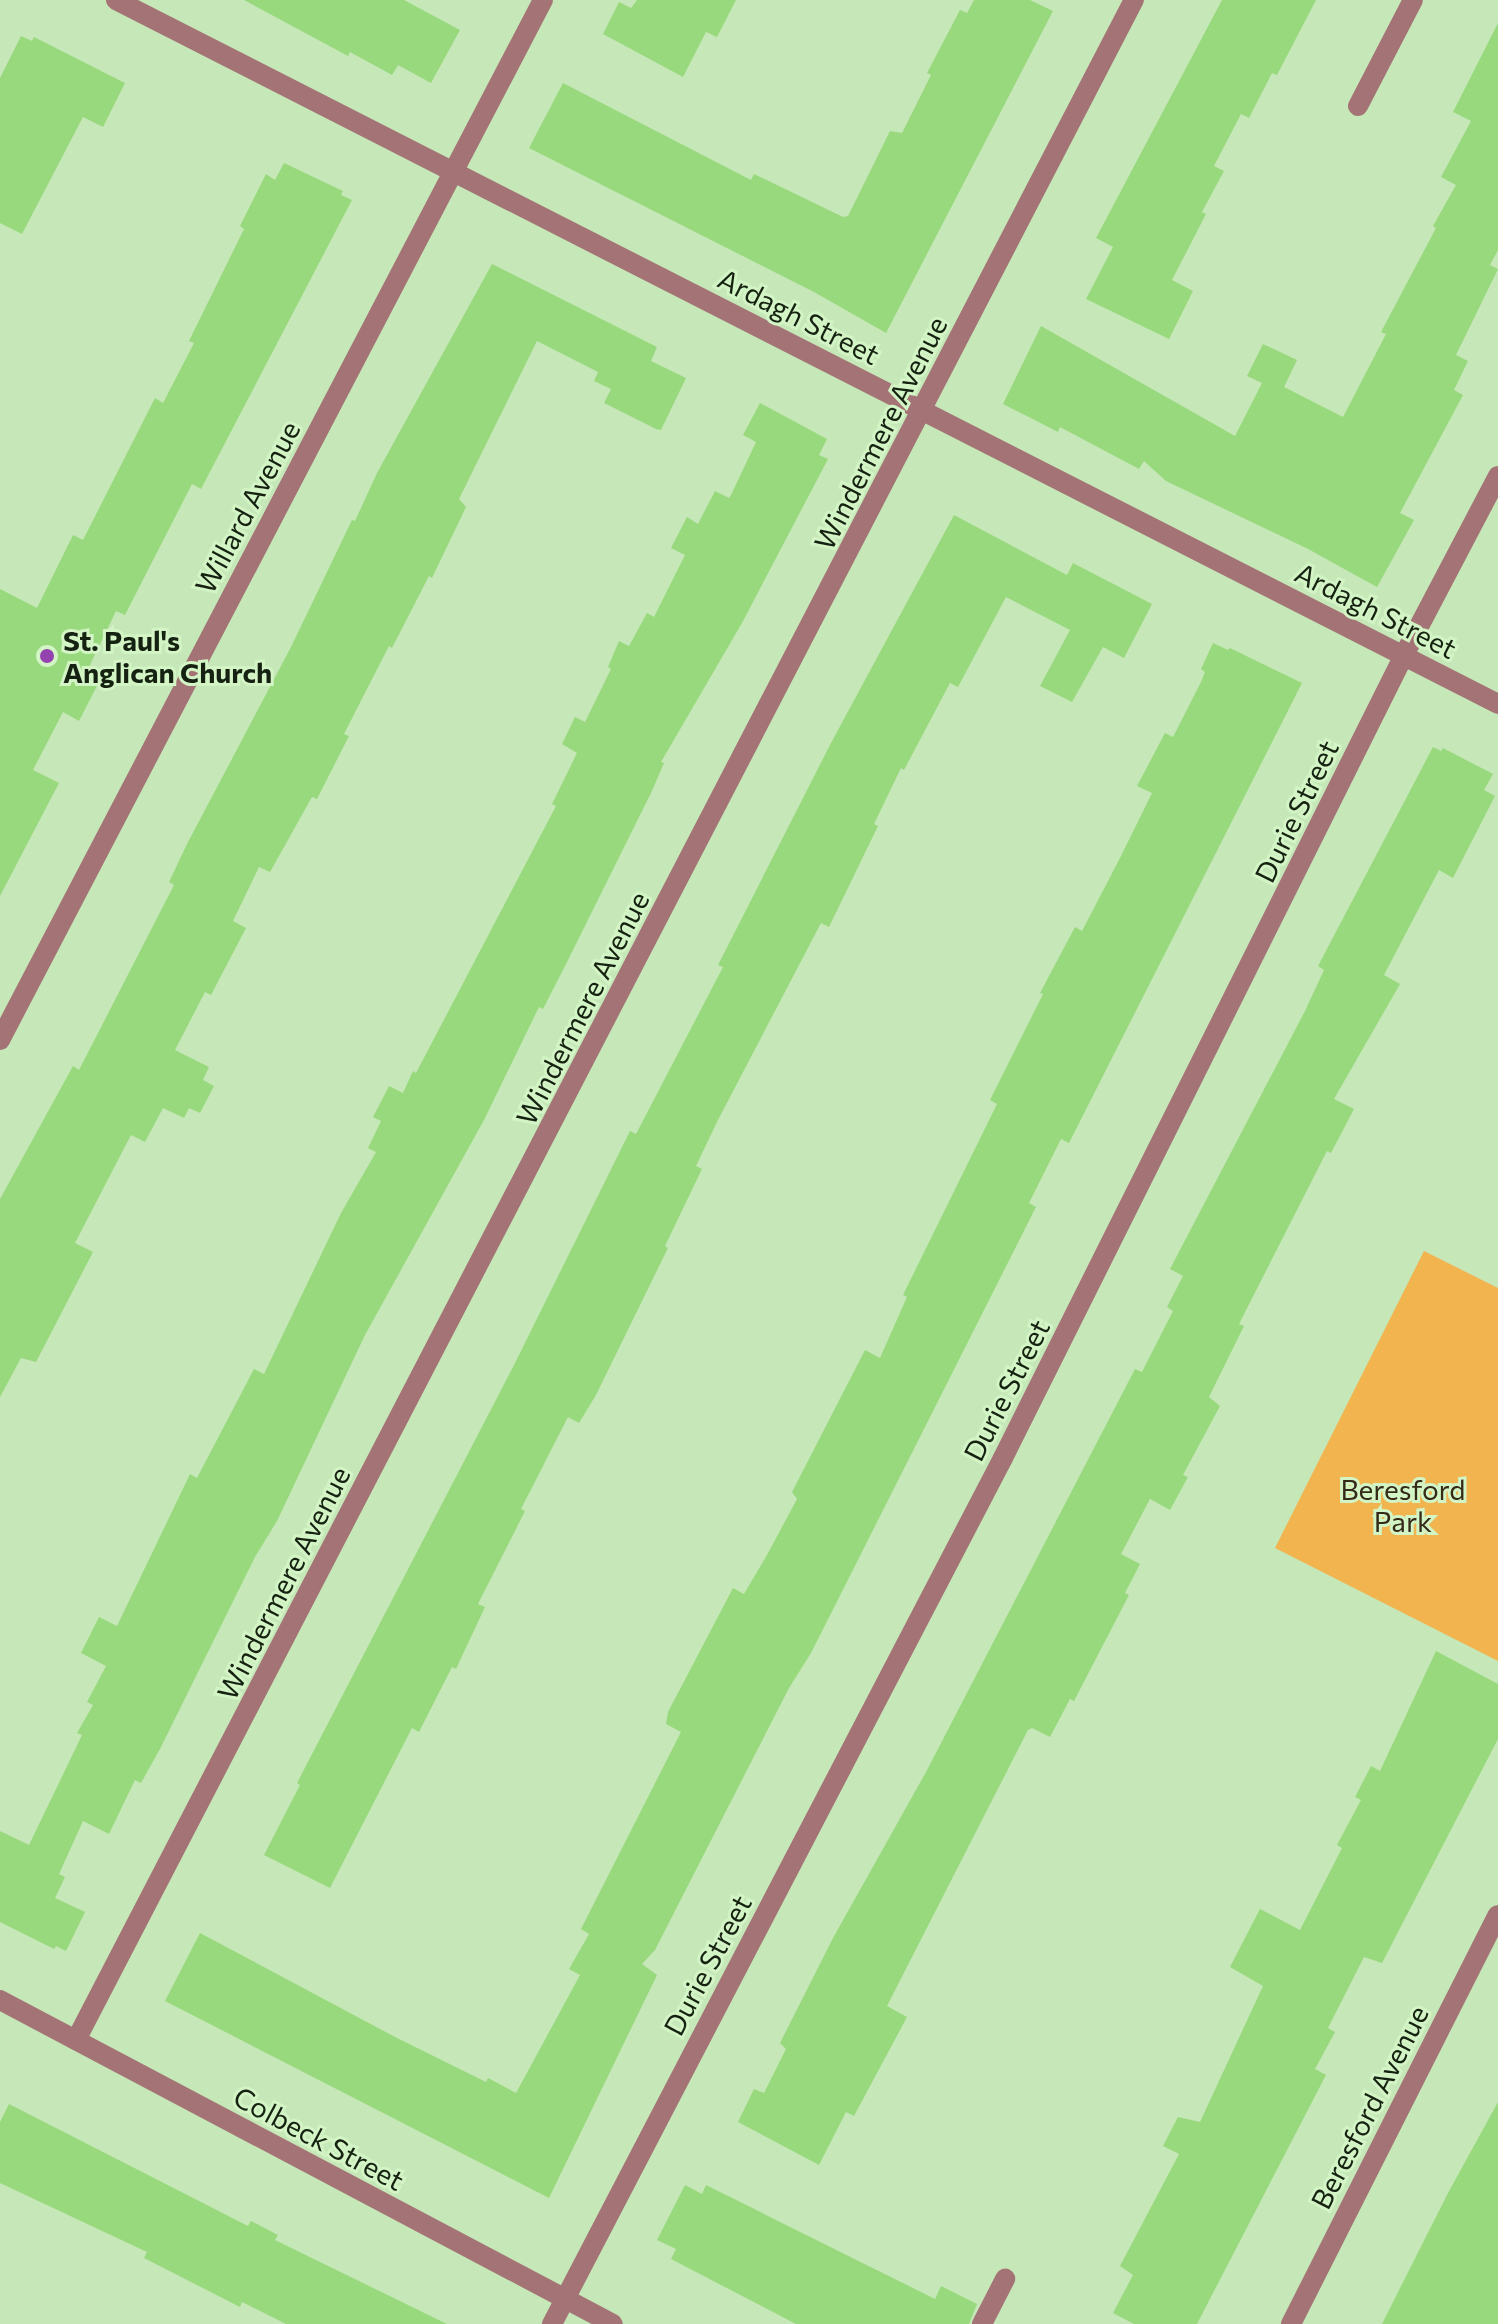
<!DOCTYPE html>
<html>
<head>
<meta charset="utf-8">
<style>
	body { margin:0 }
	#map { position:relative; width:1498px; height:2324px; overflow:hidden; background:#c6e7b8; font-family:Commissioner,sans-serif }
	div>[style] { position:absolute }
	.green>* { inset:0; background:#f1b44f }
	.building>* { inset:0; background:#99d97d }
	.minor>* { height:20px; margin:-10px; padding:0 10px; transform-origin:10px; border-radius:10px; background:#a47375 }
	.dots>* { width:22px; height:22px; translate:-50% -50%; box-sizing:border-box; border:4px solid #d3f4c5; border-radius:50% }
	span { translate:-50% -50%; white-space:nowrap; text-align:center; line-height:1.15; -webkit-text-stroke:6px #d3f4c5; paint-order:stroke }
	.street-label { font-size:28px; color:#162211 }
	.poi-label { font-size:28px; color:#162211; font-weight:700 }
	.left { translate:0 -50%; text-align:left }
	.park-label { font-size:28px; color:#352918 }
</style>
</head>
<body>
<div id="map">
	<div class="green">
		<div style="clip-path:polygon(1424px 1251px,1498px 1288px,1498px 1661px,1275px 1548px)"></div>
	</div>
	<div class="building">
		<div style="clip-path:polygon(244px 0,404px 0,460px 30px,431px 83px,398px 65px,392px 75px,350px 52px,348px 56px)"></div>
		<div style="clip-path:polygon(637px 0,736px 0,717px 37px,706px 32px,683px 77px,603px 34px,619px 2px,631px 8px)"></div>
		<div style="clip-path:polygon(974px 0,1030px 0,1053px 11px,886px 333px,814px 292px,529px 148px,563px 83px,751px 180px,754px 174px,843px 217px,848px 216px,890px 131px,902px 133px,931px 75px,927px 73px,960px 10px,967px 13px)"></div>
		<div style="clip-path:polygon(1222px 0,1316px 0,1277px 75px,1272px 73px,1249px 118px,1241px 114px,1214px 166px,1224px 171px,1202px 212px,1206px 214px,1172px 280px,1193px 291px,1169px 339px,1086px 299px,1113px 247px,1096px 238px)"></div>
		<div style="clip-path:polygon(1498px 23px,1498px 250px,1490px 265px,1498px 269px,1456px 355px,1468px 361px,1454px 390px,1463px 395px,1400px 513px,1414px 520px,1377px 587px,1308px 549px,1166px 481px,1144px 461px,1139px 469px,1060px 427px,1058px 432px,1003px 404px,1041px 326px,1235px 436px,1262px 383px,1247px 376px,1263px 344px,1297px 360px,1284px 387px,1343px 417px,1386px 334px,1381px 332px,1436px 228px,1433px 226px,1456px 185px,1441px 177px,1471px 121px,1453px 112px)"></div>
		<div style="clip-path:polygon(21px 36px,32px 41px,34px 37px,125px 83px,103px 127px,83px 117px,22px 234px,0 223px,0 78px)"></div>
		<div style="clip-path:polygon(284px 163px,343px 191px,341px 195px,352px 200px,201px 489px,192px 484px,125px 615px,116px 611px,87px 671px,101px 678px,79px 721px,63px 712px,33px 770px,59px 783px,0 896px,0 589px,37px 608px,73px 535px,83px 540px,155px 398px,163px 403px,194px 343px,189px 341px,244px 229px,240px 226px,266px 174px,275px 180px)"></div>
		<div style="clip-path:polygon(492px 264px,657px 347px,651px 361px,686px 378px,661px 430px,656px 429px,604px 403px,611px 389px,594px 381px,598px 372px,537px 341px,459px 499px,466px 507px,432px 578px,429px 576px,392px 648px,389px 646px,344px 734px,349px 736px,317px 799px,312px 797px,270px 872px,259px 867px,233px 921px,246px 928px,211px 995px,205px 992px,175px 1050px,209px 1067px,203px 1080px,214px 1086px,200px 1113px,189px 1108px,184px 1118px,163px 1108px,145px 1142px,131px 1135px,75px 1243px,93px 1252px,36px 1362px,21px 1358px,0 1397px,0 1199px,73px 1066px,79px 1070px,174px 885px,169px 882px,187px 844px,291px 647px,352px 520px,355px 521px,377px 473px)"></div>
		<div style="clip-path:polygon(760px 403px,827px 439px,819px 455px,828px 459px,742px 623px,661px 762px,664px 763px,651px 793px,565px 966px,543px 1009px,539px 1007px,484px 1120px,365px 1335px,277px 1521px,255px 1557px,160px 1749px,141px 1783px,135px 1780px,109px 1834px,83px 1821px,59px 1874px,65px 1877px,55px 1898px,85px 1912px,66px 1951px,56px 1946px,54px 1949px,0 1922px,0 1831px,29px 1845px,82px 1735px,77px 1733px,93px 1705px,87px 1702px,106px 1666px,81px 1653px,99px 1617px,117px 1626px,190px 1474px,197px 1478px,254px 1369px,264px 1374px,341px 1213px,376px 1152px,368px 1148px,381px 1121px,373px 1117px,389px 1086px,403px 1093px,413px 1071px,416px 1073px,556px 806px,552px 804px,577px 753px,562px 744px,575px 717px,585px 722px,611px 669px,608px 667px,619px 641px,629px 646px,647px 613px,654px 617px,685px 555px,671px 548px,687px 517px,698px 524px,715px 491px,729px 498px,731px 495px,756px 442px,743px 435px)"></div>
		<div style="clip-path:polygon(954px 515px,1067px 575px,1073px 563px,1152px 604px,1124px 658px,1103px 647px,1072px 702px,1040px 686px,1070px 630px,1006px 597px,958px 687px,950px 683px,904px 770px,901px 768px,874px 824px,878px 826px,829px 927px,821px 923px,718px 1120px,696px 1166px,702px 1169px,665px 1246px,668px 1248px,596px 1395px,579px 1423px,568px 1417px,521px 1509px,525px 1511px,478px 1604px,485px 1607px,456px 1669px,452px 1667px,419px 1732px,412px 1728px,330px 1888px,264px 1855px,300px 1785px,297px 1783px,513px 1367px,630px 1131px,636px 1134px,723px 967px,718px 965px,831px 743px)"></div>
		<div style="clip-path:polygon(1213px 643px,1228px 650px,1230px 648px,1302px 683px,1069px 1143px,1061px 1139px,1029px 1203px,1036px 1207px,811px 1653px,789px 1688px,655px 1950px,642px 1964px,657px 1975px,549px 2198px,165px 2001px,200px 1933px,395px 2037px,486px 2082px,488px 2078px,516px 2093px,580px 1975px,569px 1969px,589px 1934px,581px 1929px,681px 1732px,666px 1724px,668px 1712px,733px 1588px,744px 1594px,767px 1555px,797px 1499px,792px 1492px,865px 1350px,880px 1358px,907px 1297px,903px 1295px,997px 1104px,990px 1100px,1043px 994px,1040px 993px,1075px 927px,1082px 931px,1121px 856px,1152px 793px,1137px 786px,1165px 733px,1173px 737px,1201px 682px,1205px 672px,1201px 669px)"></div>
		<div style="clip-path:polygon(1433px 747px,1441px 751px,1443px 748px,1493px 774px,1484px 790px,1495px 796px,1453px 878px,1439px 870px,1384px 975px,1400px 984px,1334px 1099px,1354px 1109px,1331px 1153px,1327px 1151px,1239px 1324px,1244px 1326px,1209px 1397px,1220px 1406px,1183px 1475px,1188px 1477px,1170px 1510px,1150px 1499px,1121px 1554px,1140px 1564px,1125px 1593px,1129px 1595px,1074px 1701px,1070px 1699px,1050px 1737px,1032px 1728px,1028px 1730px,887px 2006px,907px 2017px,854px 2116px,846px 2112px,819px 2165px,738px 2122px,754px 2089px,764px 2093px,786px 2049px,780px 2043px,833px 1938px,926px 1772px,1135px 1369px,1142px 1372px,1173px 1311px,1167px 1307px,1183px 1276px,1170px 1269px,1305px 1011px,1324px 970px,1318px 966px)"></div>
		<div style="clip-path:polygon(1436px 1651px,1498px 1684px,1498px 1739px,1382px 1963px,1364px 1957px,1328px 2028px,1335px 2032px,1315px 2069px,1326px 2075px,1197px 2324px,1134px 2324px,1113px 2313px,1133px 2275px,1120px 2266px,1179px 2154px,1163px 2146px,1178px 2117px,1200px 2122px,1263px 1986px,1230px 1967px,1260px 1909px,1300px 1930px,1342px 1848px,1337px 1845px,1361px 1800px,1355px 1797px,1371px 1766px,1380px 1771px)"></div>
		<div style="clip-path:polygon(1498px 2102px,1498px 2324px,1382px 2324px,1448px 2193px)"></div>
		<div style="clip-path:polygon(9px 2104px,248px 2226px,251px 2221px,278px 2235px,275px 2240px,447px 2324px,286px 2324px,242px 2302px,240px 2307px,144px 2258px,147px 2252px,0 2183px,0 2122px)"></div>
		<div style="clip-path:polygon(685px 2185px,702px 2194px,706px 2185px,935px 2299px,941px 2286px,977px 2304px,969px 2324px,796px 2324px,671px 2259px,676px 2249px,657px 2240px)"></div>
	</div>
	<div class="minor">
		<div style="left:116px;top:0;width:1551px;rotate:26.99deg"></div>
		<div style="left:1358px;top:106px;width:119px;rotate:-62.6deg"></div>
		<div style="left:0;top:1040px;width:1173px;rotate:-62.43deg"></div>
		<div style="left:0;top:2000px;width:693px;rotate:27.86deg"></div>
		<div style="left:76px;top:2040px;width:2298px;rotate:-62.59deg"></div>
		<div style="left:552px;top:2324px;width:976px;rotate:-62.49deg"></div>
		<div style="left:1003px;top:1458px;width:898px;rotate:-63.46deg"></div>
		<div style="left:1404px;top:655px;width:202px;rotate:-62.3deg"></div>
		<div style="left:982px;top:2324px;width:51px;rotate:-62.9deg"></div>
		<div style="left:1291px;top:2324px;width:458px;rotate:-63.2deg"></div>
	</div>
	<div class="dots">
		<div style="left:47px;top:656px;background:#9542b1"></div>
	</div>
	<div class="street-label">
		<span style="left:799px;top:316px;rotate:27deg">Ardagh Street</span>
		<span style="left:880px;top:433px;rotate:-63deg">Windermere Avenue</span>
		<span style="left:247px;top:507px;rotate:-62deg">Willard Avenue</span>
		<span style="left:1376px;top:610px;rotate:27deg">Ardagh Street</span>
		<span style="left:1296px;top:811px;rotate:-64deg">Durie Street</span>
		<span style="left:582px;top:1008px;rotate:-63deg">Windermere Avenue</span>
		<span style="left:1006px;top:1390px;rotate:-63deg">Durie Street</span>
		<span style="left:283px;top:1583px;rotate:-63deg">Windermere Avenue</span>
		<span style="left:707px;top:1965px;rotate:-62deg">Durie Street</span>
		<span style="left:1369px;top:2107px;rotate:-63deg">Beresford Avenue</span>
		<span style="left:319px;top:2138px;rotate:28deg">Colbeck Street</span>
	</div>
	<div class="poi-label">
		<span class="left" style="left:63px;top:656px">St. Paul's<br>Anglican Church</span>
	</div>
	<div class="park-label">
		<span style="left:1403px;top:1505px">Beresford<br>Park</span>
	</div>
</div>
</body>
</html>
